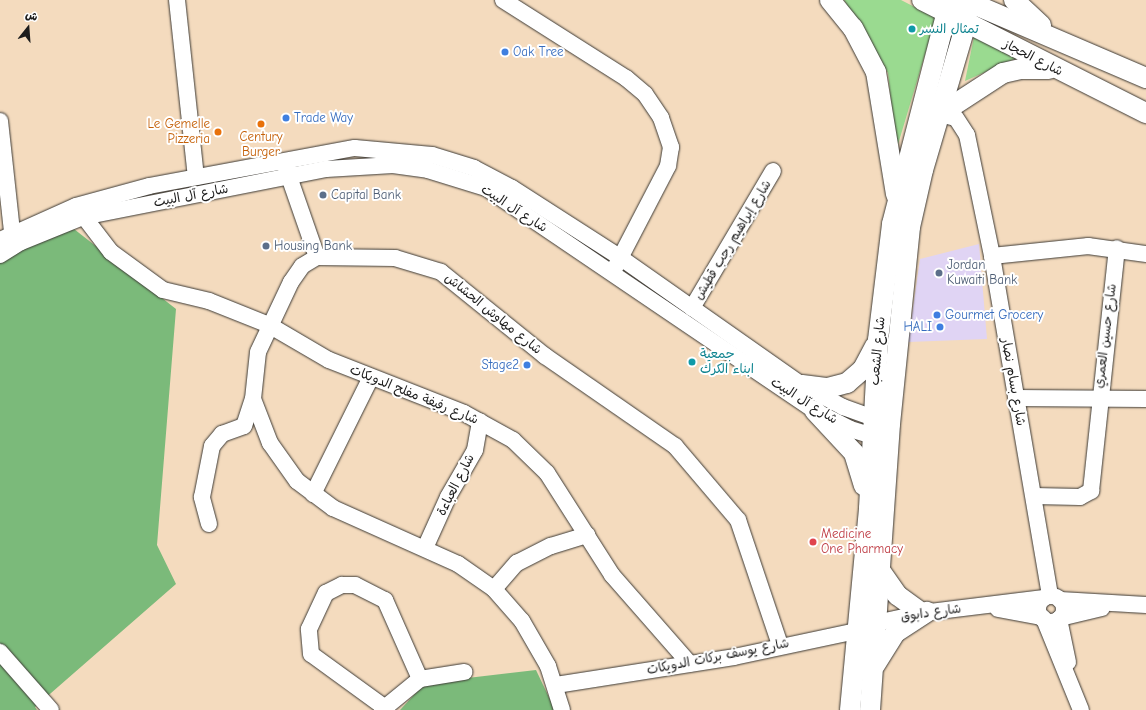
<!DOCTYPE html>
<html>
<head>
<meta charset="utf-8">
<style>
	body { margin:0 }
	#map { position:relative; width:1146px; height:710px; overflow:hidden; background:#f4dbbe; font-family:"Comic Neue","Playpen Sans Arabic",sans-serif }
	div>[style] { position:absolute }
	.built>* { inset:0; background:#e0d4f4 }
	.green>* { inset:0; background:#9ada90 }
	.forest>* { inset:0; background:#7bba7a }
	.roads { filter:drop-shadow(0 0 1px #3c3934) drop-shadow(0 0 1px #3c3934) }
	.minor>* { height:16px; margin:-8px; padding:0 8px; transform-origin:8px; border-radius:8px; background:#fff }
	.minor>.ring { margin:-8px; padding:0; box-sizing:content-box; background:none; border:16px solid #fff; border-radius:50% }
	.major>* { height:20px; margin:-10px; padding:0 10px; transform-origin:10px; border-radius:10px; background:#fff }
	.dots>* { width:11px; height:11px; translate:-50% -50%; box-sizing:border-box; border:2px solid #fff; border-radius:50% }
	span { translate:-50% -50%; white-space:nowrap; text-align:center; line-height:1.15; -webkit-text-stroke:4px #fff; paint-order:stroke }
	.culture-label { font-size:13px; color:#0d838f }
	.left { translate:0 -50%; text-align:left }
	.shop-label { font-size:13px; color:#366cbe }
	.right { translate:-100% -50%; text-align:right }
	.street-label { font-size:13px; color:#1c1c1c }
	.food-label { font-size:13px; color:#c56008 }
	.service-label { font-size:13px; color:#4e5e75 }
	.health-label { font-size:13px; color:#be3a42 }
	.north { position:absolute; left:8px; top:8px; width:40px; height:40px; -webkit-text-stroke:3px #fff; paint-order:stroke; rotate:17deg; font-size:11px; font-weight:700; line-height:16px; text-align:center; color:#1c1c1c }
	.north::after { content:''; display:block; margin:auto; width:14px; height:18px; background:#1c1c1c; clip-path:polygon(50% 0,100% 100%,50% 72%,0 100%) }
</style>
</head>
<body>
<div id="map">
	<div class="built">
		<div style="clip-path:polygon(979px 244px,987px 339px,908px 342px,920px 259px)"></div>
	</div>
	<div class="green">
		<div style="clip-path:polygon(844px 0,901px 0,936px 18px,896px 151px,888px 73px)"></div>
		<div style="clip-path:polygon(974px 37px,1019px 57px,965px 81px)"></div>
	</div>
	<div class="forest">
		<div style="clip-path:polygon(74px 229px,176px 309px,157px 545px,176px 584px,35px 707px,37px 710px,0 710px,0 263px,27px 239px)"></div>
		<div style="clip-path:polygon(536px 670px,555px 710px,400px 710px,425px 683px)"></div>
	</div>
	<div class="roads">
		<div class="minor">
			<div style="left:177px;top:0;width:178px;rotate:83.9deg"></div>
			<div style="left:503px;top:0;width:146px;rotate:32.4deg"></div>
			<div style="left:626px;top:78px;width:25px;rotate:40deg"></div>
			<div style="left:645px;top:94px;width:29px;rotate:56deg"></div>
			<div style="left:661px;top:118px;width:31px;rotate:71deg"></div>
			<div style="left:671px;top:147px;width:19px;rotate:99deg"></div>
			<div style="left:668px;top:166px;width:113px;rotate:117.5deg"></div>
			<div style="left:940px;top:114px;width:16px;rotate:14deg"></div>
			<div style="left:956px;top:118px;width:20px;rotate:57deg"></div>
			<div style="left:967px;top:135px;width:124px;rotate:78.3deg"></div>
			<div style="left:992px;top:256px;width:345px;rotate:80.3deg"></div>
			<div style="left:0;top:121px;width:111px;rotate:83.8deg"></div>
			<div style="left:286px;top:168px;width:94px;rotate:70.8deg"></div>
			<div style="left:78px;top:209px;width:54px;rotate:52.5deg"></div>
			<div style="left:111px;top:252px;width:64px;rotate:36.2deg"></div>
			<div style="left:163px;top:290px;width:47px;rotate:13.4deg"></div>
			<div style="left:209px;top:301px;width:65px;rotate:21.8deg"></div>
			<div style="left:269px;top:325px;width:69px;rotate:30.3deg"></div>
			<div style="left:329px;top:360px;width:145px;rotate:21.4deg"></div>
			<div style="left:464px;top:413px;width:56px;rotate:28.9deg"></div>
			<div style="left:513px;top:440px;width:47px;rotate:44.1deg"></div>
			<div style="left:547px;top:473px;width:121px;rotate:57.5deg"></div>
			<div style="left:612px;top:575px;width:118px;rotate:48.8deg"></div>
			<div style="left:0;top:240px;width:83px;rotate:-24.1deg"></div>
			<div style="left:76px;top:206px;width:76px;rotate:-15.3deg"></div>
			<div style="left:149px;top:186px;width:209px;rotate:-10.5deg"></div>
			<div style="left:355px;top:148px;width:77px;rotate:5.2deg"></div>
			<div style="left:432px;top:155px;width:44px;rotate:17.2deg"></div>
			<div style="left:474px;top:168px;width:43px;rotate:27.8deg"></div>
			<div style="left:512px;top:188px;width:130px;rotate:32.7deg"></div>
			<div style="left:621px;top:258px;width:221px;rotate:35.1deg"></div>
			<div style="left:802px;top:385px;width:47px;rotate:28.2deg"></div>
			<div style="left:843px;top:407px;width:45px;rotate:19.7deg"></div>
			<div style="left:0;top:255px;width:25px;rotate:-32deg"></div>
			<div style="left:21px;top:242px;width:67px;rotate:-22deg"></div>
			<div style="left:83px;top:217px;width:248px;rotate:-11.2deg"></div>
			<div style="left:326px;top:169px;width:67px;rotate:-3.4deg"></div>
			<div style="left:393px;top:165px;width:35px;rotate:8deg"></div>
			<div style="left:428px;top:170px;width:61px;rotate:17.2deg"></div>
			<div style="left:486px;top:188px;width:397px;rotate:34.1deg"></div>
			<div style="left:815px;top:411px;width:39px;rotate:27deg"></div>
			<div style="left:850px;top:429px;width:34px;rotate:17deg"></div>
			<div style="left:992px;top:256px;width:97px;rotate:-5.9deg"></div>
			<div style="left:1088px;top:246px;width:59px;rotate:7.9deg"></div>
			<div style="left:692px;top:308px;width:159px;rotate:-59.4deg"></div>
			<div style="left:1016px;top:398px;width:130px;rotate:0.4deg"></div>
			<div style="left:313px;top:494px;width:128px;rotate:-63.6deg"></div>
			<div style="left:1034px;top:496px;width:46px;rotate:1.2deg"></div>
			<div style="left:1080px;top:497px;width:13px;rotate:-29deg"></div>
			<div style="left:1091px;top:491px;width:244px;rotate:-83.9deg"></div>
			<div style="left:209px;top:524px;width:28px;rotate:-105deg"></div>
			<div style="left:202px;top:497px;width:52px;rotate:-78.9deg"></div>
			<div style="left:212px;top:446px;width:16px;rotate:-50deg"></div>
			<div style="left:222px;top:434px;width:23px;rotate:-20deg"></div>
			<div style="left:244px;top:426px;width:28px;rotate:-72deg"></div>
			<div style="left:425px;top:548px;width:56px;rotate:-65.7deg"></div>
			<div style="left:448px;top:497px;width:54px;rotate:-60.1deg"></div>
			<div style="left:475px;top:450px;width:29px;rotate:-80deg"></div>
			<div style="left:494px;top:589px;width:35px;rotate:-49deg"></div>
			<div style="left:517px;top:563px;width:38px;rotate:-27deg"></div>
			<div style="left:551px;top:546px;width:38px;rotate:-17deg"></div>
			<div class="ring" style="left:1038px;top:596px;width:10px;height:10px"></div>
			<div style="left:1060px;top:600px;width:86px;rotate:3.3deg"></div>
			<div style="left:998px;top:609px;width:45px;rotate:10.3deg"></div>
			<div style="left:1060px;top:618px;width:43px;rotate:-13.4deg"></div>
			<div style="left:1044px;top:619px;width:98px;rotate:67.9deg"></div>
			<div style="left:1059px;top:619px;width:44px;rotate:78.2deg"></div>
			<div style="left:876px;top:623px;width:47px;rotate:-12.3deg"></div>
			<div style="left:922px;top:613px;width:123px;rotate:-7deg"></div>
			<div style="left:0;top:652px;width:77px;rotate:48.7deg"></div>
			<div style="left:556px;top:685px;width:180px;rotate:-8.9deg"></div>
			<div style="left:734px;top:657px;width:125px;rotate:-12deg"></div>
			<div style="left:384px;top:707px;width:90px;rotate:-144deg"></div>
			<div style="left:311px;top:654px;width:25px;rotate:-95deg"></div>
			<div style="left:309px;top:629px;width:40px;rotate:-65deg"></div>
			<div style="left:326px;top:593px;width:18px;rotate:-27deg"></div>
			<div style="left:342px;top:585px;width:13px"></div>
			<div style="left:355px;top:585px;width:34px;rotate:27deg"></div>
			<div style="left:385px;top:600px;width:86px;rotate:66.1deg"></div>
			<div style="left:382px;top:710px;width:49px;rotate:-39.2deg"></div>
			<div style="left:420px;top:679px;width:45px;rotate:-9deg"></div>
			<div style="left:562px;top:710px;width:46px;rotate:-107.7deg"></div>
			<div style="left:548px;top:666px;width:52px;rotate:-120deg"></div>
			<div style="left:522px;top:621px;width:43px;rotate:-131.2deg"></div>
			<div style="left:494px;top:589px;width:44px;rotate:-145.2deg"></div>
			<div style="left:458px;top:564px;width:137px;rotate:-155.9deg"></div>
			<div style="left:333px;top:508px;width:45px;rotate:-143.1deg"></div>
			<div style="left:297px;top:481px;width:47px;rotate:-125.4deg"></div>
			<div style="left:270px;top:443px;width:47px;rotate:-111.1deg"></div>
			<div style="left:253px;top:399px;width:47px;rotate:-83.9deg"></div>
			<div style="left:258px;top:352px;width:77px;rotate:-64.8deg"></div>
			<div style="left:291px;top:282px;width:19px;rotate:-55deg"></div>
			<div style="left:302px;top:266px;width:17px;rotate:-31deg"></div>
			<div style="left:317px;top:257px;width:78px;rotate:0.7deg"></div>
			<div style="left:395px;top:258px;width:48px;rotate:16.9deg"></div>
			<div style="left:441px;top:272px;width:134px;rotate:38.9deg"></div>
			<div style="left:545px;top:356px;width:158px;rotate:34.7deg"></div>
			<div style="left:675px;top:446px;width:97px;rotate:49.6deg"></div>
			<div style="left:738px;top:520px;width:132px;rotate:71.4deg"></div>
		</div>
		<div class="major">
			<div style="left:830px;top:0;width:36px;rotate:51deg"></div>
			<div style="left:853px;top:28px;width:50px;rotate:62.4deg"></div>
			<div style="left:876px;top:72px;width:124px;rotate:80.7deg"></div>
			<div style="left:922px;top:0;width:251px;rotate:26.8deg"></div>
			<div style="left:964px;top:0;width:198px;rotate:23.2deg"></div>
			<div style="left:1014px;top:0;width:37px;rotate:43deg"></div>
			<div style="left:940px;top:114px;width:75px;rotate:-33.1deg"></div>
			<div style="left:1003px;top:73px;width:18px;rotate:-13deg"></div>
			<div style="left:1021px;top:69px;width:28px"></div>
			<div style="left:802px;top:385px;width:26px;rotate:7deg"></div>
			<div style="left:828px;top:388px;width:20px;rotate:-15deg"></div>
			<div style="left:847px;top:383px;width:21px;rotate:-41deg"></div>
			<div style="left:863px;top:369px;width:26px;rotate:-62deg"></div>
			<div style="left:815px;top:411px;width:57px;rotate:47.1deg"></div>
			<div style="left:854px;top:453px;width:34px;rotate:73deg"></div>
			<div style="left:879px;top:569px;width:32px;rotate:55deg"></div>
			<div style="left:897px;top:595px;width:31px;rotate:36deg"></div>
			<div style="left:875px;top:665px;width:39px;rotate:-58deg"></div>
			<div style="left:896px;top:632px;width:37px;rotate:-33deg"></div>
			<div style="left:850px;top:710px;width:203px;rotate:-84.6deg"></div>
			<div style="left:869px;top:508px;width:168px;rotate:-86.9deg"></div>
			<div style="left:878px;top:340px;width:117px;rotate:-83.1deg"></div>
			<div style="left:892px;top:224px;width:231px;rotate:-75.5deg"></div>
			<div style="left:870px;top:710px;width:287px;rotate:-86deg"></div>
			<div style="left:890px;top:424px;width:198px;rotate:-84.2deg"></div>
			<div style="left:910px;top:227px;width:58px;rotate:-77.2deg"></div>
			<div style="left:923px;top:170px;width:152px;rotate:-73.6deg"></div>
			<div style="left:966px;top:24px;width:22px;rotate:-85deg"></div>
		</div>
	</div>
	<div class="dots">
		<div style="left:912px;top:29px;background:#0f9aa8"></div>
		<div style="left:505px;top:52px;background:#3f7fe0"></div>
		<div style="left:286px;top:118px;background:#3f7fe0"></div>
		<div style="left:261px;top:124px;background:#e8710a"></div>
		<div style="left:218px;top:132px;background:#e8710a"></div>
		<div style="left:323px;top:195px;background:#5c6f8a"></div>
		<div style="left:266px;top:246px;background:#5c6f8a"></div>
		<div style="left:939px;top:273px;background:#5c6f8a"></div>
		<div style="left:937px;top:315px;background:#3f7fe0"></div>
		<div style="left:940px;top:327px;background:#3f7fe0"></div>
		<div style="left:692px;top:362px;background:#0f9aa8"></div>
		<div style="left:527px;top:365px;background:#3f7fe0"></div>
		<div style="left:813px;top:542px;background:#e0444e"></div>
	</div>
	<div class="culture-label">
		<span class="left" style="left:920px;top:29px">تمثال النسر</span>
		<span class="left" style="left:700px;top:362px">جمعية<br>ابناء الكرك</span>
	</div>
	<div class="shop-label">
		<span class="left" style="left:513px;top:52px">Oak Tree</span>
		<span class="left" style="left:294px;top:118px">Trade Way</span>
		<span class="left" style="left:945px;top:315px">Gourmet Grocery</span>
		<span class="right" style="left:932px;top:327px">HALI</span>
		<span class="right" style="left:519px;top:365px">Stage2</span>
	</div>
	<div class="street-label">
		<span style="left:1033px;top:58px;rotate:27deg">شارع الحجاز</span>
		<span style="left:191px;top:196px;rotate:-11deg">شارع آل البيت</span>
		<span style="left:514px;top:209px;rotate:33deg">شارع آل البيت</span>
		<span style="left:733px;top:240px;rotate:-59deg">شارع إبراهيم رجب قطيش</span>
		<span style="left:493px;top:314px;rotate:39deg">شارع مهاوش الحشاش</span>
		<span style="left:1106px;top:336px;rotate:-83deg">شارع حسين العمري</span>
		<span style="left:878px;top:351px;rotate:-85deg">شارع الشعب</span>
		<span style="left:1013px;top:382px;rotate:80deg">شارع بسام نصار</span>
		<span style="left:414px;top:395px;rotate:22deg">شارع رفيفة مفلح الدويكات</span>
		<span style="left:804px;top:401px;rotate:32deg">شارع آل البيت</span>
		<span style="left:456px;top:485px;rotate:-63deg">شارع العباءة</span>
		<span style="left:931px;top:613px;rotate:-8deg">شارع دابوق</span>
		<span style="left:718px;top:657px;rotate:-11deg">شارع يوسف بركات الدويكات</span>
	</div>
	<div class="food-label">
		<span class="right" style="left:210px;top:132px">Le Gemelle<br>Pizzeria</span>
		<span style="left:261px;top:145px">Century<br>Burger</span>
	</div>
	<div class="service-label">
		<span class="left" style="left:331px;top:195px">Capital Bank</span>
		<span class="left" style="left:274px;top:246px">Housing Bank</span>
		<span class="left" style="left:947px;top:273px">Jordan<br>Kuwaiti Bank</span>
	</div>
	<div class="health-label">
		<span class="left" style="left:821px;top:542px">Medicine<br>One Pharmacy</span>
	</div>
	<div class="north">ش</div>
</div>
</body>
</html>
